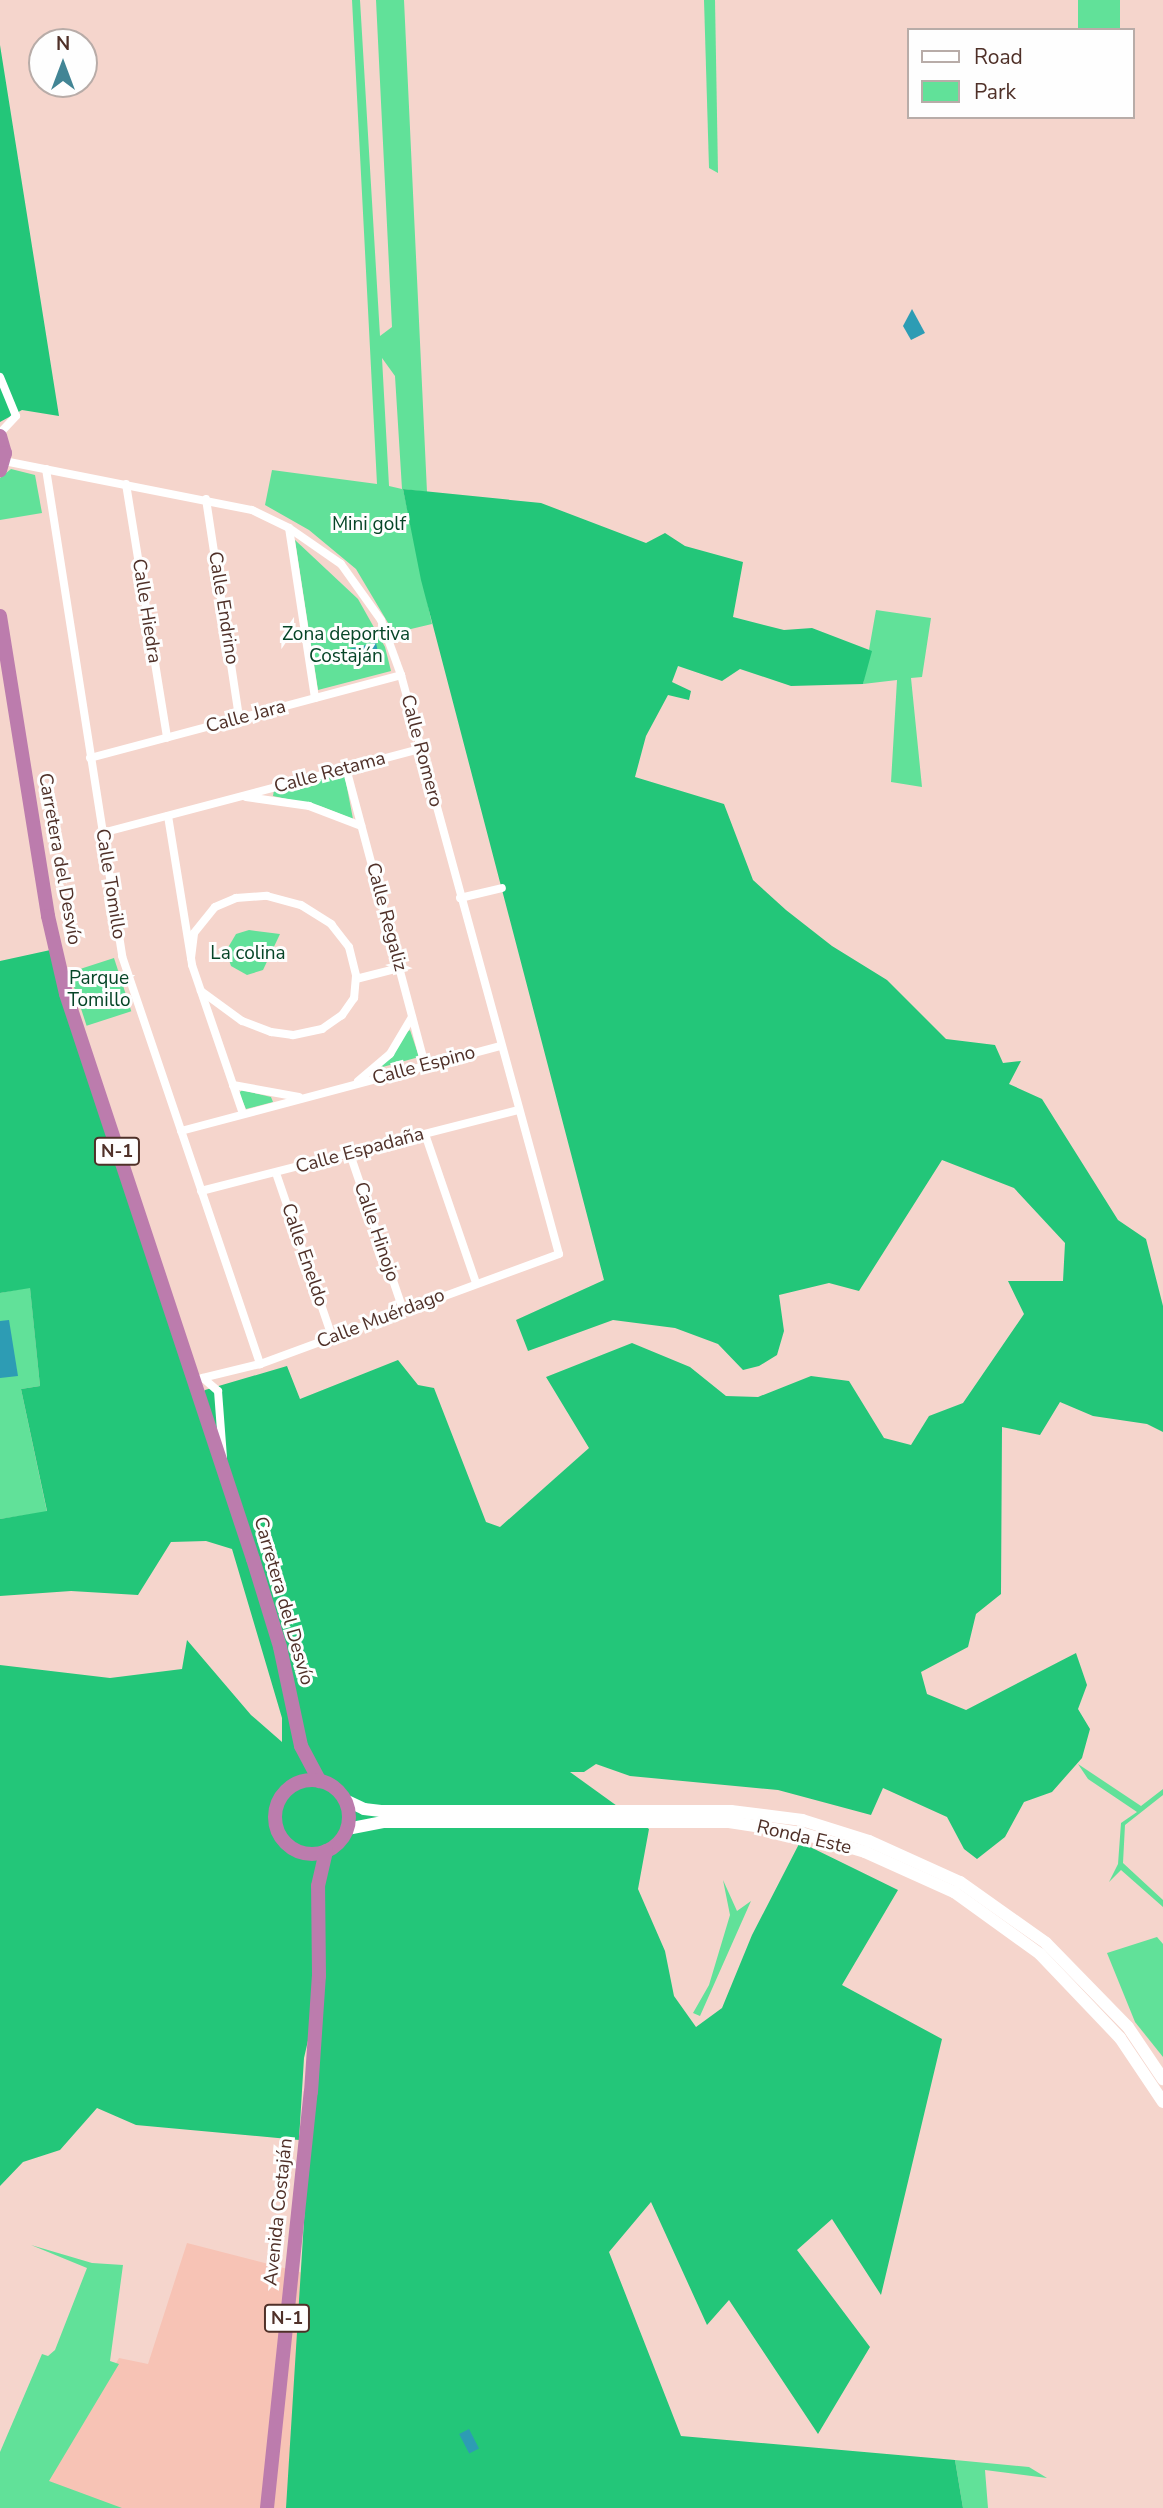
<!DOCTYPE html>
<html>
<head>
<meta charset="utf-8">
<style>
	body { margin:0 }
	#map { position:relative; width:1163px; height:2508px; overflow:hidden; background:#f5d5cc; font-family:"Nunito Sans",sans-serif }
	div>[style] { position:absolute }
	.built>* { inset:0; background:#f7c3b5 }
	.green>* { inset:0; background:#61e199; transform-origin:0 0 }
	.forest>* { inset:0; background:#23c679 }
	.water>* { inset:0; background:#2d9cb4; transform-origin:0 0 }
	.street>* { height:8px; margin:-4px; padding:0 4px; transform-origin:4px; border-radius:4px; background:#fff }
	.secondary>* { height:12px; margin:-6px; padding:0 6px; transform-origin:6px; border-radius:6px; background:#fff }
	.highway>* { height:14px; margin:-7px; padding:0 7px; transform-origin:7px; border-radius:7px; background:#bc7cad }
	.highway>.ring { margin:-7px; padding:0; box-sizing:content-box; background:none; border:14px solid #bc7cad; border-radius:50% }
	span { translate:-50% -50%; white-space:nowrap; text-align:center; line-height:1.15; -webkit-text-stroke:6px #fefefe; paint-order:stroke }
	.shield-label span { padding:2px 5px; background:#fefefe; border:2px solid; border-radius:5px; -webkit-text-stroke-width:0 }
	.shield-label { font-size:18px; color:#4f3028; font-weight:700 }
	.park-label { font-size:19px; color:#064527 }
	.street-label { font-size:19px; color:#4f3028 }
	.legend { position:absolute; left:907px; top:28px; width:228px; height:91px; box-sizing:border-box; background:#fefefe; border:2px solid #b8aca8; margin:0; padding:9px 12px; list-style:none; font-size:21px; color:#4f3028 }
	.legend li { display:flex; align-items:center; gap:14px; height:35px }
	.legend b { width:35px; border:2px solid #b8aca8 }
	.north { position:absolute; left:28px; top:28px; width:70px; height:70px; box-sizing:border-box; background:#fefefe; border:2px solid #b8aca8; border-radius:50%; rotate:0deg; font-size:19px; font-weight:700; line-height:28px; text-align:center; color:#4f3028 }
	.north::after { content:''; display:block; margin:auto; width:24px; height:32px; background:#428595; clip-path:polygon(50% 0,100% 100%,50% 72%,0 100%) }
</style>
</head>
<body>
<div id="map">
	<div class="built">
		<div style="clip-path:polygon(187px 2243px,307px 2274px,288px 2508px,98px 2508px,43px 2487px,119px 2358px,148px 2364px)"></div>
	</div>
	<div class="green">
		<div style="clip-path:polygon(evenodd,352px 0,360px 0,380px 336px,392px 327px,376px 0,404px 0,427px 492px,403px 489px,432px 624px,394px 633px,356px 569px,309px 530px,265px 505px,272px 470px,377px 484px,352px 0,382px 358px,395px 376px,402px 489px,389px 486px,382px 358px)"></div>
		<div style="clip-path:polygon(704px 0,715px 0,718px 173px,709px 168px)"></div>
		<div style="left:1078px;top:0;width:42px;height:30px"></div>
		<div style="clip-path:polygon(11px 469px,35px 475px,42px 513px,0 520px,0 478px)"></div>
		<div style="clip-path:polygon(295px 540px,358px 599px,385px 647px,391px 671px,318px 690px)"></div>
		<div style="clip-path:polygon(876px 610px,931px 618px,922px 677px,911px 678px,922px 787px,891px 782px,897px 680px,863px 684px)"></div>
		<div style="clip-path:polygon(344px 772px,353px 819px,320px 806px,273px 796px,274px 790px)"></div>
		<div style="clip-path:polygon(249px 930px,280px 934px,263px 970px,247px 975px,231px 966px,226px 951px,236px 934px)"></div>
		<div style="left:114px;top:958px;width:56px;height:47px;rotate:72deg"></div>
		<div style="clip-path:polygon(410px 1030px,419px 1057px,379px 1068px,407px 1032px)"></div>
		<div style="clip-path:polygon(242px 1090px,271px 1097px,273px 1102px,246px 1109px,239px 1093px)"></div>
		<div style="clip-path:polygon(30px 1287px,40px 1386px,21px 1389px,47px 1512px,0 1519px,0 1293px)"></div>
		<div style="clip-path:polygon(1078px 1764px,1141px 1806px,1163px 1789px,1163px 1795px,1125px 1825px,1123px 1863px,1163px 1900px,1163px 1907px,1121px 1870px,1109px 1882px,1118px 1864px,1121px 1823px,1137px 1812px,1088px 1779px)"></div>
		<div style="clip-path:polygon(723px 1880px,737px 1911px,751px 1901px,700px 2016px,693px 2013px,709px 1985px,730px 1915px)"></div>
		<div style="clip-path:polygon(1157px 1937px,1163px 1944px,1163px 2057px,1135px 2022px,1107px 1953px)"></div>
		<div style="clip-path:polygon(31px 2245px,92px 2263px,123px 2265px,110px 2361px,119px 2364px,49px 2481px,122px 2508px,0 2508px,0 2452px,42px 2354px,48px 2356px,55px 2350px,87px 2268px)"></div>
		<div style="clip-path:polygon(955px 2460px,1029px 2467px,1047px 2478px,985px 2470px,988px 2508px,963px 2508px)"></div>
	</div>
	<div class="forest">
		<div style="clip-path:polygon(0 45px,59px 416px,22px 410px,0 422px)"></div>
		<div style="clip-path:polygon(403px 489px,541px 503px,646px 543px,665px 533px,685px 546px,743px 562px,733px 617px,784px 630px,812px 628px,872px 651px,863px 684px,791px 686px,740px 669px,722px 681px,678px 666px,672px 682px,691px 691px,689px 700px,668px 695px,646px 736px,635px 777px,724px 804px,753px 880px,786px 910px,832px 946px,887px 980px,946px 1039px,995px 1045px,1003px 1063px,1021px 1061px,1009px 1084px,1042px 1099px,1118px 1220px,1146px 1239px,1163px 1306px,1163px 1432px,1147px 1424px,1093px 1416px,1060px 1402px,1040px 1435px,1002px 1427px,1001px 1594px,976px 1614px,968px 1647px,921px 1672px,927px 1694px,966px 1710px,1076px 1653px,1087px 1685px,1078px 1709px,1090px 1729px,1082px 1758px,1052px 1792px,1024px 1802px,1005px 1837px,977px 1859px,964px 1849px,947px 1817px,883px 1788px,871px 1815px,778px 1790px,630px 1776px,596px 1764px,584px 1772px,570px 1772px,649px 1829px,638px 1889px,665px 1951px,674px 1996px,696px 2027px,722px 2008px,752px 1935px,800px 1842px,898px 1890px,842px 1985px,942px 2039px,881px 2295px,832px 2219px,797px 2250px,870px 2347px,818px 2434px,729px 2300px,707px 2325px,651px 2202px,609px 2252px,681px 2436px,955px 2460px,963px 2508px,286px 2508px,318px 1997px,304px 2058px,299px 2140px,136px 2125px,97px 2108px,60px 2150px,23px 2162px,0 2186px,0 1665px,110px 1678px,182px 1669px,187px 1640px,251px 1715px,282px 1742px,282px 1718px,232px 1549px,206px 1541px,171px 1542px,138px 1595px,71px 1591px,0 1596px,0 1519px,47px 1511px,21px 1389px,40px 1386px,30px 1288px,0 1293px,0 961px,55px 949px,197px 1399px,205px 1390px,287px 1366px,300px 1399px,398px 1360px,418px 1385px,434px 1388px,486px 1522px,500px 1527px,589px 1448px,546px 1377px,632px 1343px,690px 1367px,726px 1396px,758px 1397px,811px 1376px,849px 1381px,884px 1438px,911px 1445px,929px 1416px,963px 1403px,1024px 1314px,1008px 1281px,1063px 1281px,1065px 1243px,1014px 1188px,942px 1160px,859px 1291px,829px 1283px,779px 1295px,784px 1331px,777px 1355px,759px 1366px,743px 1370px,718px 1344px,675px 1328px,613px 1320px,528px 1351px,516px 1320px,604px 1280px,421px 580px)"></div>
	</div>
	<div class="water">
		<div style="clip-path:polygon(912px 309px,925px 333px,911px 340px,903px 326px)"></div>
		<div style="left:376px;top:643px;width:14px;height:26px;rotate:78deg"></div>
		<div style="clip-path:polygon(9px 1320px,18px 1376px,0 1378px,0 1321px)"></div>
		<div style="left:469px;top:2429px;width:22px;height:11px;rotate:63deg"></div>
	</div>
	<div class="street">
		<div style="left:0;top:377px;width:42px;rotate:67.7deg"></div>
		<div style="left:16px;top:416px;width:23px;rotate:133deg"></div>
		<div style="left:4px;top:461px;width:253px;rotate:11.2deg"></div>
		<div style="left:252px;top:510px;width:41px;rotate:25.9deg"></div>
		<div style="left:289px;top:528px;width:63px;rotate:34.7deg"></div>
		<div style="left:341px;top:564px;width:69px;rotate:54.5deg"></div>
		<div style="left:381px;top:620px;width:59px;rotate:70deg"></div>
		<div style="left:401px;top:675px;width:600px;rotate:74.74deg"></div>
		<div style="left:559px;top:1254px;width:319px;rotate:159.8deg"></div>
		<div style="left:260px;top:1364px;width:60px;rotate:166.4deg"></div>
		<div style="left:46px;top:469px;width:493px;rotate:81.1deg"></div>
		<div style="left:122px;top:956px;width:431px;rotate:71.3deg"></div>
		<div style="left:126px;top:484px;width:257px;rotate:80.8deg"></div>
		<div style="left:206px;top:499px;width:221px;rotate:81.4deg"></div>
		<div style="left:289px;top:528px;width:172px;rotate:81.3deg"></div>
		<div style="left:90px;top:758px;width:322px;rotate:-14.9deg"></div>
		<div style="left:346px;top:768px;width:307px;rotate:75.1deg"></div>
		<div style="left:246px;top:797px;width:64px;rotate:8.1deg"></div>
		<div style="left:309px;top:806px;width:56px;rotate:21deg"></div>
		<div style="left:168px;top:816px;width:151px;rotate:80.8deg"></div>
		<div style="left:192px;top:965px;width:157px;rotate:71.1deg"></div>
		<div style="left:102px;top:833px;width:329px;rotate:-14.8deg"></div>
		<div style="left:460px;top:898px;width:43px;rotate:-13.4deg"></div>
		<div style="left:191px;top:958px;width:25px;rotate:-83deg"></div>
		<div style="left:194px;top:933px;width:33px;rotate:-51deg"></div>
		<div style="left:215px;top:907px;width:23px;rotate:-23deg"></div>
		<div style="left:236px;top:898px;width:31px;rotate:-4deg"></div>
		<div style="left:267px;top:896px;width:35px;rotate:15deg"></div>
		<div style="left:301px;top:905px;width:36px;rotate:32deg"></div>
		<div style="left:331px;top:924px;width:29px;rotate:52deg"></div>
		<div style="left:349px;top:947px;width:30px;rotate:76deg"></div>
		<div style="left:356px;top:976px;width:22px;rotate:95deg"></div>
		<div style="left:354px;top:998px;width:21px;rotate:125deg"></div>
		<div style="left:342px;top:1015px;width:24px;rotate:145deg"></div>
		<div style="left:322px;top:1029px;width:30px;rotate:168deg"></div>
		<div style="left:293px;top:1035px;width:22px;rotate:-172deg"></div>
		<div style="left:271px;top:1032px;width:31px;rotate:-159deg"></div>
		<div style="left:242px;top:1021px;width:51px;rotate:-143.8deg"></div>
		<div style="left:356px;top:979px;width:44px;rotate:-14.3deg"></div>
		<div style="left:358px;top:1081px;width:42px;rotate:-40.2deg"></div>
		<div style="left:390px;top:1054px;width:43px;rotate:-59.3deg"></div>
		<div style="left:233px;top:1085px;width:67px;rotate:10.3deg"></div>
		<div style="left:181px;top:1131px;width:330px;rotate:-14.9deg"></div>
		<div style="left:425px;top:1134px;width:157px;rotate:71.1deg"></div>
		<div style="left:350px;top:1154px;width:165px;rotate:71.2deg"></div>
		<div style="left:276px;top:1173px;width:173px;rotate:71.1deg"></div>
		<div style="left:201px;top:1191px;width:327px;rotate:-14.3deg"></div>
		<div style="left:203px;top:1378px;width:20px;rotate:41deg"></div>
		<div style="left:218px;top:1391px;width:67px;rotate:85.7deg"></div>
	</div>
	<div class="secondary">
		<div style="left:345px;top:1800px;width:21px;rotate:25deg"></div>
		<div style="left:364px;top:1809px;width:17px;rotate:7deg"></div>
		<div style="left:381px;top:1811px;width:350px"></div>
		<div style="left:731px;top:1811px;width:72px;rotate:7.2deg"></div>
		<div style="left:802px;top:1820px;width:70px;rotate:17.4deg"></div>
		<div style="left:869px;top:1841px;width:100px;rotate:24.3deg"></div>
		<div style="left:960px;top:1882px;width:105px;rotate:35.3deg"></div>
		<div style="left:1046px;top:1943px;width:117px;rotate:45.7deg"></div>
		<div style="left:1128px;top:2027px;width:63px;rotate:56.1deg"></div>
		<div style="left:347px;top:1829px;width:38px;rotate:-11deg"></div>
		<div style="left:384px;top:1822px;width:345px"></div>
		<div style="left:729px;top:1822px;width:73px;rotate:8.7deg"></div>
		<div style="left:801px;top:1833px;width:67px;rotate:16.5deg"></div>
		<div style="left:865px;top:1852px;width:98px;rotate:24.2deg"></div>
		<div style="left:954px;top:1892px;width:106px;rotate:35.8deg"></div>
		<div style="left:1040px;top:1954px;width:116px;rotate:46.4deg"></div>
		<div style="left:1120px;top:2038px;width:77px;rotate:56.1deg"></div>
	</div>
	<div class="highway">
		<div style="left:0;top:436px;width:18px;rotate:74deg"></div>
		<div style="left:5px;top:453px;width:18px;rotate:106deg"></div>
		<div style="left:0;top:616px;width:304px;rotate:80.9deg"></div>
		<div style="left:48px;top:916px;width:80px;rotate:77deg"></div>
		<div style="left:66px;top:994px;width:595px;rotate:71.69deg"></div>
		<div style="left:253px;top:1559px;width:92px;rotate:72.9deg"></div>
		<div style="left:280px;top:1647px;width:101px;rotate:78deg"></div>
		<div style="left:301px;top:1746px;width:40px;rotate:62deg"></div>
		<div class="ring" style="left:275px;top:1780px;width:60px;height:60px"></div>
		<div style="left:267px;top:2508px;width:418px;rotate:-84deg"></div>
		<div style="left:311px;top:2092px;width:116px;rotate:-86.1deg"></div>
		<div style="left:319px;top:1976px;width:90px;rotate:-90.6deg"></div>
		<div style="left:318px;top:1886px;width:36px;rotate:-77deg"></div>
	</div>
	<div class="shield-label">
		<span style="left:117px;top:1151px">N-1</span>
		<span style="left:287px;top:2318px">N-1</span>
	</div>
	<div class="park-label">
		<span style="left:369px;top:525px">Mini golf</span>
		<span style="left:346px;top:646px">Zona deportiva<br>Costaján</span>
		<span style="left:248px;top:954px">La colina</span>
		<span style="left:99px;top:990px">Parque<br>Tomillo</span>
	</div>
	<div class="street-label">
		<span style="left:223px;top:608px;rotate:81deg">Calle Endrino</span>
		<span style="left:146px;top:611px;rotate:81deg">Calle Hiedra</span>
		<span style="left:246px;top:717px;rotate:-15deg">Calle Jara</span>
		<span style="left:421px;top:751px;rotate:75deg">Calle Romero</span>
		<span style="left:330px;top:773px;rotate:-15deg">Calle Retama</span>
		<span style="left:59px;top:859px;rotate:80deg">Carretera del Desvío</span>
		<span style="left:110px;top:884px;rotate:81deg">Calle Tomillo</span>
		<span style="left:386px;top:917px;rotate:75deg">Calle Regaliz</span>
		<span style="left:424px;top:1066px;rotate:-15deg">Calle Espino</span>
		<span style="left:360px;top:1151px;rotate:-15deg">Calle Espadaña</span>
		<span style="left:376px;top:1232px;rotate:71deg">Calle Hinojo</span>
		<span style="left:304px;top:1255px;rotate:71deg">Calle Eneldo</span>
		<span style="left:381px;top:1319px;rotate:-21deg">Calle Muérdago</span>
		<span style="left:283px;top:1601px;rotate:74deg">Carretera del Desvío</span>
		<span style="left:804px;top:1838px;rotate:13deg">Ronda Este</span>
		<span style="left:279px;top:2212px;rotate:-84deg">Avenida Costaján</span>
	</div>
	<ul class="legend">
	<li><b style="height:9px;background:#fff"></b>Road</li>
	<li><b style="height:19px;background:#61e199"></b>Park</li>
	</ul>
	<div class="north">N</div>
</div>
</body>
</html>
